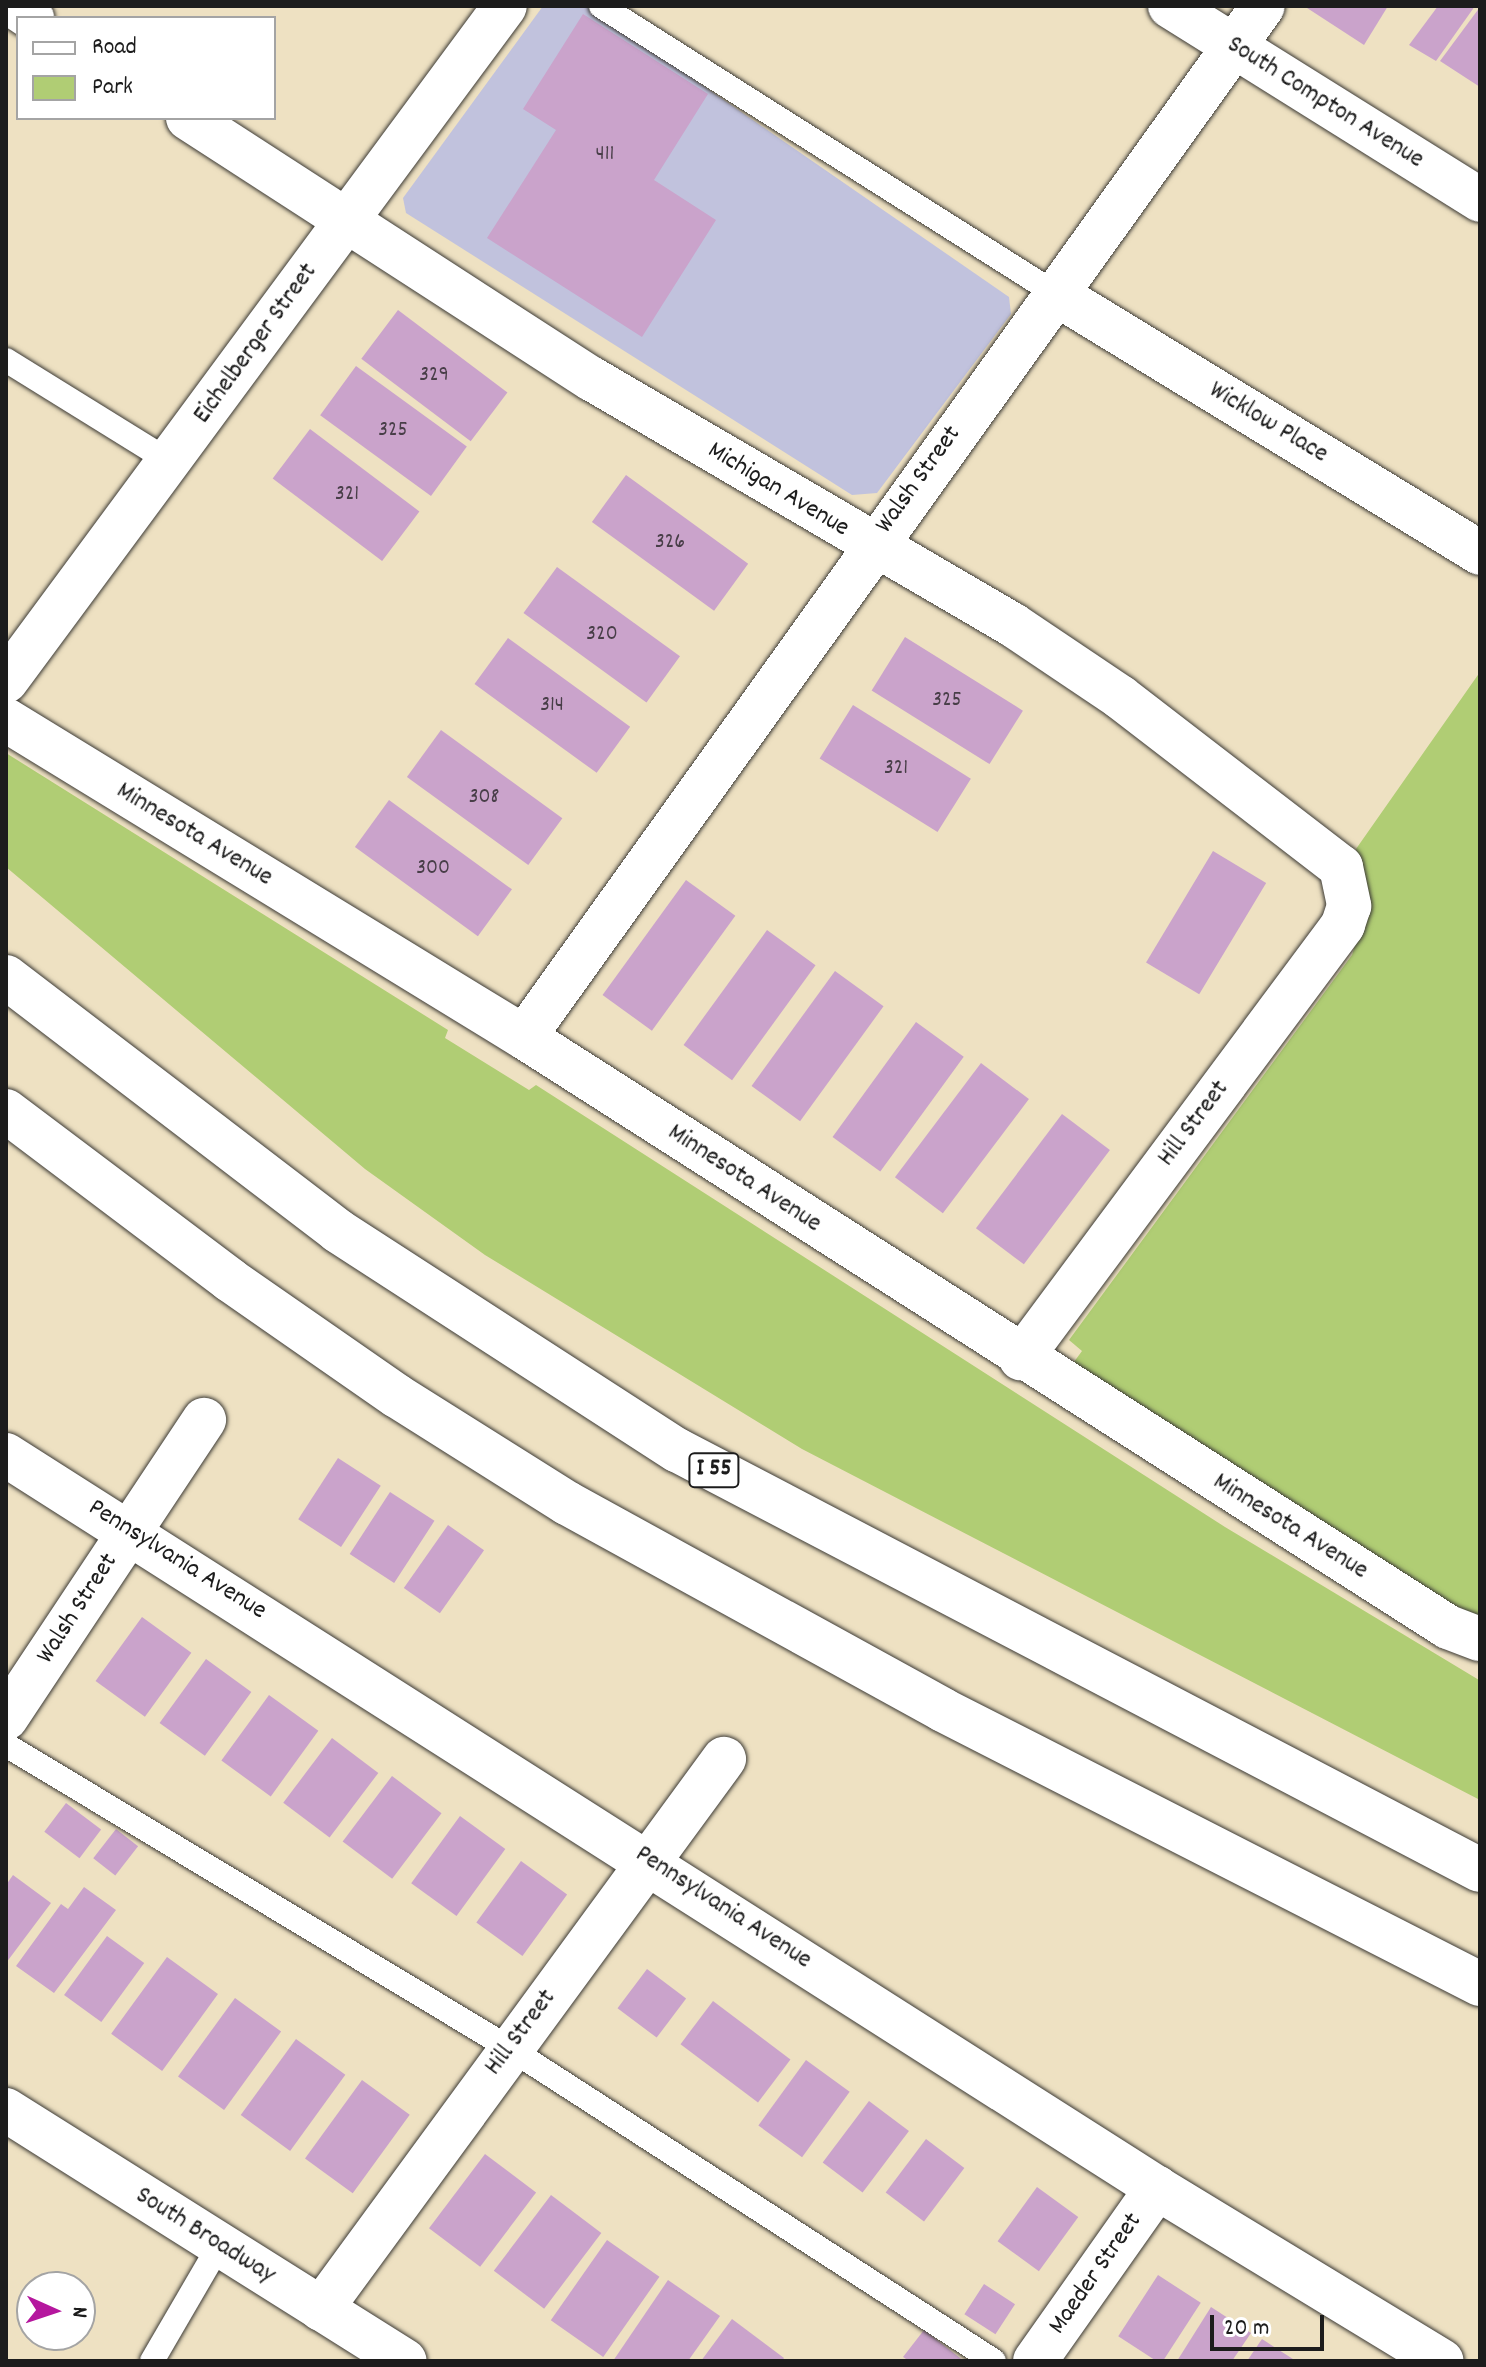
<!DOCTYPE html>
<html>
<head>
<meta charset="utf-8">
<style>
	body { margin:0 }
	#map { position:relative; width:1486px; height:2367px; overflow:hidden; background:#eee1c2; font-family:Dekko,sans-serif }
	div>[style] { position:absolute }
	.industrial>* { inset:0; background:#c1c2dd }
	.green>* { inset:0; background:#b0cd74 }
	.building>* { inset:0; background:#caa3cb; transform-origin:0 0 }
	.roads { filter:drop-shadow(0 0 2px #3c3a35) drop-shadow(0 0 2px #3c3a35) }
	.lane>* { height:24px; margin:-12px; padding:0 12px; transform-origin:12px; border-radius:12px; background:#fff }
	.street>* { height:44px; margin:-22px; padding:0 22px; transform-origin:22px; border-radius:22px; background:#fff }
	.primary>* { height:44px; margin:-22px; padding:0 22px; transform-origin:22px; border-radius:22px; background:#fff }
	.highway>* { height:44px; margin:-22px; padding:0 22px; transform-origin:22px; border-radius:22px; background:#fff }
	span { translate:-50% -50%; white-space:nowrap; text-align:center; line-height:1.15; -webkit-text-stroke:8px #fff; paint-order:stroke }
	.number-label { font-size:22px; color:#483e48 }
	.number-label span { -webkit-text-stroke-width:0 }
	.shield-label span { padding:2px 6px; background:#fff; border:2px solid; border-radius:6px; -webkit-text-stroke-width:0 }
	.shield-label { font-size:24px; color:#1c1c1c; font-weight:700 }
	.street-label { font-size:26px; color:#1c1c1c }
	.frame { position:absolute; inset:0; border:8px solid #1c1c1c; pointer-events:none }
	.legend { position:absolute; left:16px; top:16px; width:260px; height:104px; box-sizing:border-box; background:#fff; border:2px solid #a4a4a4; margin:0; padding:10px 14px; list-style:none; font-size:24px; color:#1c1c1c }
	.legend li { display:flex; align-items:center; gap:16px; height:40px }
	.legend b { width:40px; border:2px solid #a4a4a4 }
	.north { position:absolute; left:16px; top:2271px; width:80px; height:80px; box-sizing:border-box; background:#fff; border:2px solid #a4a4a4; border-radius:50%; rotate:93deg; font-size:22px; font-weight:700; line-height:32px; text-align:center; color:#1c1c1c }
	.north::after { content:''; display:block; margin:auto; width:28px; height:36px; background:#b5179e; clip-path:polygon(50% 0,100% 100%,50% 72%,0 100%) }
	.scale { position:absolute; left:1210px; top:2315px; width:114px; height:36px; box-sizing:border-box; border:4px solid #1c1c1c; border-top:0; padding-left:10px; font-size:24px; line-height:28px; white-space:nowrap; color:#1c1c1c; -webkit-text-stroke:6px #fff; paint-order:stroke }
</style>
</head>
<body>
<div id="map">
	<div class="industrial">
		<div style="clip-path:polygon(543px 6px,588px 6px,1009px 297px,1011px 314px,877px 493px,852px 495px,406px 213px,403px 198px)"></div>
	</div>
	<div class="green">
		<div style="clip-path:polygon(1480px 672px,1480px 1625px,1071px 1366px,1082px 1351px,1069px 1340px,1352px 955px,1364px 917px,1356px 849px)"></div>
		<div style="clip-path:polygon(6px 753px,448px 1030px,445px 1038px,529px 1090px,536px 1085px,1225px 1527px,1479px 1680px,1480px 1800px,802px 1449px,485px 1255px,365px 1169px,6px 867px)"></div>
	</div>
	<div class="building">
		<div style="clip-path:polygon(1304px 6px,1388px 6px,1364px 45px)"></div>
		<div style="clip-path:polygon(1438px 6px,1475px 6px,1436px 61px,1409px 45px)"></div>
		<div style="clip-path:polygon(1480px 7px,1480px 87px,1440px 61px)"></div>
		<div style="clip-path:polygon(583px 14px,708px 94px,654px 180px,716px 220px,642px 337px,487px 238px,556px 130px,523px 109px)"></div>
		<div style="left:398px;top:310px;width:137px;height:61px;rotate:37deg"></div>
		<div style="left:356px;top:366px;width:137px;height:61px;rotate:36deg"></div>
		<div style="left:310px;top:429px;width:137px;height:62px;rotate:37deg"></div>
		<div style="left:626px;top:475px;width:151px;height:58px;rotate:36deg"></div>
		<div style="left:557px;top:567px;width:152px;height:57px;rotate:36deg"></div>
		<div style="left:905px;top:637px;width:139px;height:63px;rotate:32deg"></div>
		<div style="left:508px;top:638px;width:151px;height:57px;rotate:36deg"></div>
		<div style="left:853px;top:705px;width:139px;height:63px;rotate:32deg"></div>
		<div style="left:441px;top:730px;width:150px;height:58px;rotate:36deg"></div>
		<div style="left:389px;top:800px;width:152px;height:58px;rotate:36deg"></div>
		<div style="left:1213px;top:851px;width:62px;height:130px;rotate:31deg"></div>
		<div style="left:686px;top:880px;width:61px;height:142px;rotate:36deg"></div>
		<div style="left:767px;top:930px;width:60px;height:142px;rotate:36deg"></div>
		<div style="left:835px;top:971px;width:60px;height:142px;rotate:36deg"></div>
		<div style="left:916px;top:1022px;width:59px;height:142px;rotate:36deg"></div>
		<div style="left:981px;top:1063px;width:60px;height:143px;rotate:37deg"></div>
		<div style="left:1062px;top:1114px;width:60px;height:143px;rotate:37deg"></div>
		<div style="left:338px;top:1458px;width:51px;height:73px;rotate:33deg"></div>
		<div style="left:390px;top:1492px;width:53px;height:74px;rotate:33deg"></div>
		<div style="left:448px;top:1525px;width:44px;height:77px;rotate:35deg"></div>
		<div style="left:142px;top:1617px;width:61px;height:79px;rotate:36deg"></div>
		<div style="left:206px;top:1659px;width:56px;height:79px;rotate:36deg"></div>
		<div style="left:269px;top:1695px;width:61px;height:81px;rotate:36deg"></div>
		<div style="left:332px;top:1738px;width:58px;height:81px;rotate:37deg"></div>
		<div style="left:392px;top:1776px;width:62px;height:82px;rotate:37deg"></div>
		<div style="left:66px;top:1803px;width:44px;height:36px;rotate:37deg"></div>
		<div style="left:460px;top:1816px;width:56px;height:83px;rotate:36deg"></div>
		<div style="left:116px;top:1829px;width:28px;height:37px;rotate:38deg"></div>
		<div style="left:521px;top:1861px;width:57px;height:76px;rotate:36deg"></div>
		<div style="clip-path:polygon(13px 1875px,51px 1903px,6px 1963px,6px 1885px)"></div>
		<div style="clip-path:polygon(84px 1887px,116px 1910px,54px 1993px,16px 1966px,61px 1904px,68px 1909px)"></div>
		<div style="left:107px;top:1936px;width:46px;height:73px;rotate:36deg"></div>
		<div style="left:167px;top:1957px;width:63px;height:95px;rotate:36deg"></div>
		<div style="left:647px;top:1969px;width:49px;height:49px;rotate:37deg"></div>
		<div style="left:235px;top:1998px;width:57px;height:97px;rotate:36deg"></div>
		<div style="left:713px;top:2001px;width:97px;height:54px;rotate:37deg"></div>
		<div style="left:296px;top:2039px;width:61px;height:94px;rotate:36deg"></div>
		<div style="left:806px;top:2060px;width:54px;height:81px;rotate:36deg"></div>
		<div style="left:362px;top:2080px;width:59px;height:97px;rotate:36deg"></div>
		<div style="left:869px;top:2101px;width:50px;height:77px;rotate:37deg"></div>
		<div style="left:926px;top:2139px;width:48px;height:67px;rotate:37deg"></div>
		<div style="left:485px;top:2154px;width:64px;height:93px;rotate:37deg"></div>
		<div style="left:1037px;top:2187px;width:51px;height:67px;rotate:36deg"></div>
		<div style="left:551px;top:2195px;width:63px;height:95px;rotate:37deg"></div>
		<div style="left:607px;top:2240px;width:64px;height:98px;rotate:35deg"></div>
		<div style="left:1158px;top:2275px;width:51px;height:73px;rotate:33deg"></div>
		<div style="clip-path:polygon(668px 2280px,720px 2316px,688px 2361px,613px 2361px)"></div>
		<div style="left:984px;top:2284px;width:37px;height:36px;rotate:33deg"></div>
		<div style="clip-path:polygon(1211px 2307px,1251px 2333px,1232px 2361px,1177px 2361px)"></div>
		<div style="clip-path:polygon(732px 2319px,784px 2358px,782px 2361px,701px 2361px)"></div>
		<div style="clip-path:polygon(924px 2330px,964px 2361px,909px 2361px,903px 2357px)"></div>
		<div style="clip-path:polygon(1262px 2339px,1296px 2361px,1247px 2361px)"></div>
	</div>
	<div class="roads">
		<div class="lane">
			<div style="left:601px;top:6px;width:538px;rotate:32.33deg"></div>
			<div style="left:6px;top:360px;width:192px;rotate:31.8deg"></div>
			<div style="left:6px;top:1745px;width:587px;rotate:31.06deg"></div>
			<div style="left:509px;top:2048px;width:577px;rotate:32.84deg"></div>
			<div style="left:152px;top:2361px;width:133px;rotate:-59.8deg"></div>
		</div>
		<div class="street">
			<div style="left:14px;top:6px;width:22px;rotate:34deg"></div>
			<div style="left:1170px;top:6px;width:366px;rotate:32deg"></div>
			<div style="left:188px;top:118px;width:481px;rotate:32.9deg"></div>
			<div style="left:592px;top:379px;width:488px;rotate:30.3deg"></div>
			<div style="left:1013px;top:625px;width:129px;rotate:33.9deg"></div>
			<div style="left:1120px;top:697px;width:279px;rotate:37.6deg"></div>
			<div style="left:1341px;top:867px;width:40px;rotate:78deg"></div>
			<div style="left:1349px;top:906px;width:20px;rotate:108deg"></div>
			<div style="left:1343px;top:925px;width:540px;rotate:126.64deg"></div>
			<div style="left:1056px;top:294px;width:497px;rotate:31.4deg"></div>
			<div style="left:6px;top:681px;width:839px;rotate:-53.53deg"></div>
			<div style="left:6px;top:720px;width:607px;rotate:31.47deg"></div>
			<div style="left:524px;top:1037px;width:1096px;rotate:32.56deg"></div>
			<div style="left:1448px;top:1627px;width:34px;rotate:21deg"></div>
			<div style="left:524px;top:1037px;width:1268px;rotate:-54.37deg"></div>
			<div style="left:6px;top:1455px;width:1365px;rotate:32.49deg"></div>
			<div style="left:1157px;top:2188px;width:333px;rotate:31.3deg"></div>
			<div style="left:6px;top:1718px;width:358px;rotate:-56.4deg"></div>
			<div style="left:321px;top:2309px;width:682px;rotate:-53.77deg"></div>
			<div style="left:1035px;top:2361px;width:212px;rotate:-54.8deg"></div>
		</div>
		<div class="primary">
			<div style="left:6px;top:2110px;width:471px;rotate:32.2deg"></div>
		</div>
		<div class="highway">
			<div style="left:6px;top:977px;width:418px;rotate:37.4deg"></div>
			<div style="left:338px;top:1231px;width:404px;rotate:32.9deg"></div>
			<div style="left:677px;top:1450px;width:906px;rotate:27.61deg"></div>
			<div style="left:6px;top:1111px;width:281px;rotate:37deg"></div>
			<div style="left:230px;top:1280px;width:203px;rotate:34.8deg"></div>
			<div style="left:397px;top:1396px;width:201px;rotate:32.2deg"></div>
			<div style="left:567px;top:1503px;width:429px;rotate:28.8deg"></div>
			<div style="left:943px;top:1710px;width:603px;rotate:27.03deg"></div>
		</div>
	</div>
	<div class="number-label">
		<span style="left:605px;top:155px">411</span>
		<span style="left:434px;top:376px">329</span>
		<span style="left:393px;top:431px">325</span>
		<span style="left:347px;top:495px">321</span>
		<span style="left:670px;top:543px">326</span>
		<span style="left:602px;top:635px">320</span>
		<span style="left:947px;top:701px">325</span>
		<span style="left:552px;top:706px">314</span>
		<span style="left:896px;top:769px">321</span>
		<span style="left:484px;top:798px">308</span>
		<span style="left:433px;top:869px">300</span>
	</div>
	<div class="shield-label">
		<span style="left:714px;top:1470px">I 55</span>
	</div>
	<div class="street-label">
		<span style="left:1325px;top:103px;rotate:32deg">South Compton Avenue</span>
		<span style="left:256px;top:344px;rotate:-54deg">Eichelberger Street</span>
		<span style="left:1268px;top:423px;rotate:31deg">Wicklow Place</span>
		<span style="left:919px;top:480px;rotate:-54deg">Walsh Street</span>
		<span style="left:778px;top:490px;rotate:31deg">Michigan Avenue</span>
		<span style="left:194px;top:835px;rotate:31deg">Minnesota Avenue</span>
		<span style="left:1194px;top:1124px;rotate:-53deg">Hill Street</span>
		<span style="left:744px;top:1179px;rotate:33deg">Minnesota Avenue</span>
		<span style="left:1290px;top:1527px;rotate:32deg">Minnesota Avenue</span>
		<span style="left:177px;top:1560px;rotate:32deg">Pennsylvania Avenue</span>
		<span style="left:78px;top:1609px;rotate:-57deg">Walsh Street</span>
		<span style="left:723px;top:1908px;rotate:33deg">Pennsylvania Avenue</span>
		<span style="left:521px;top:2033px;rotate:-53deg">Hill Street</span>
		<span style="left:205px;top:2236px;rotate:32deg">South Broadway</span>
		<span style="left:1096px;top:2274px;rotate:-55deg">Maeder Street</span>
	</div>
	<div class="frame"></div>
	<ul class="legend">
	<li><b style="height:10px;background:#fff"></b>Road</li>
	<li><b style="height:22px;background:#b0cd74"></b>Park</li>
	</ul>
	<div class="north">N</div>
	<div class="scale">20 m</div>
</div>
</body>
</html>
